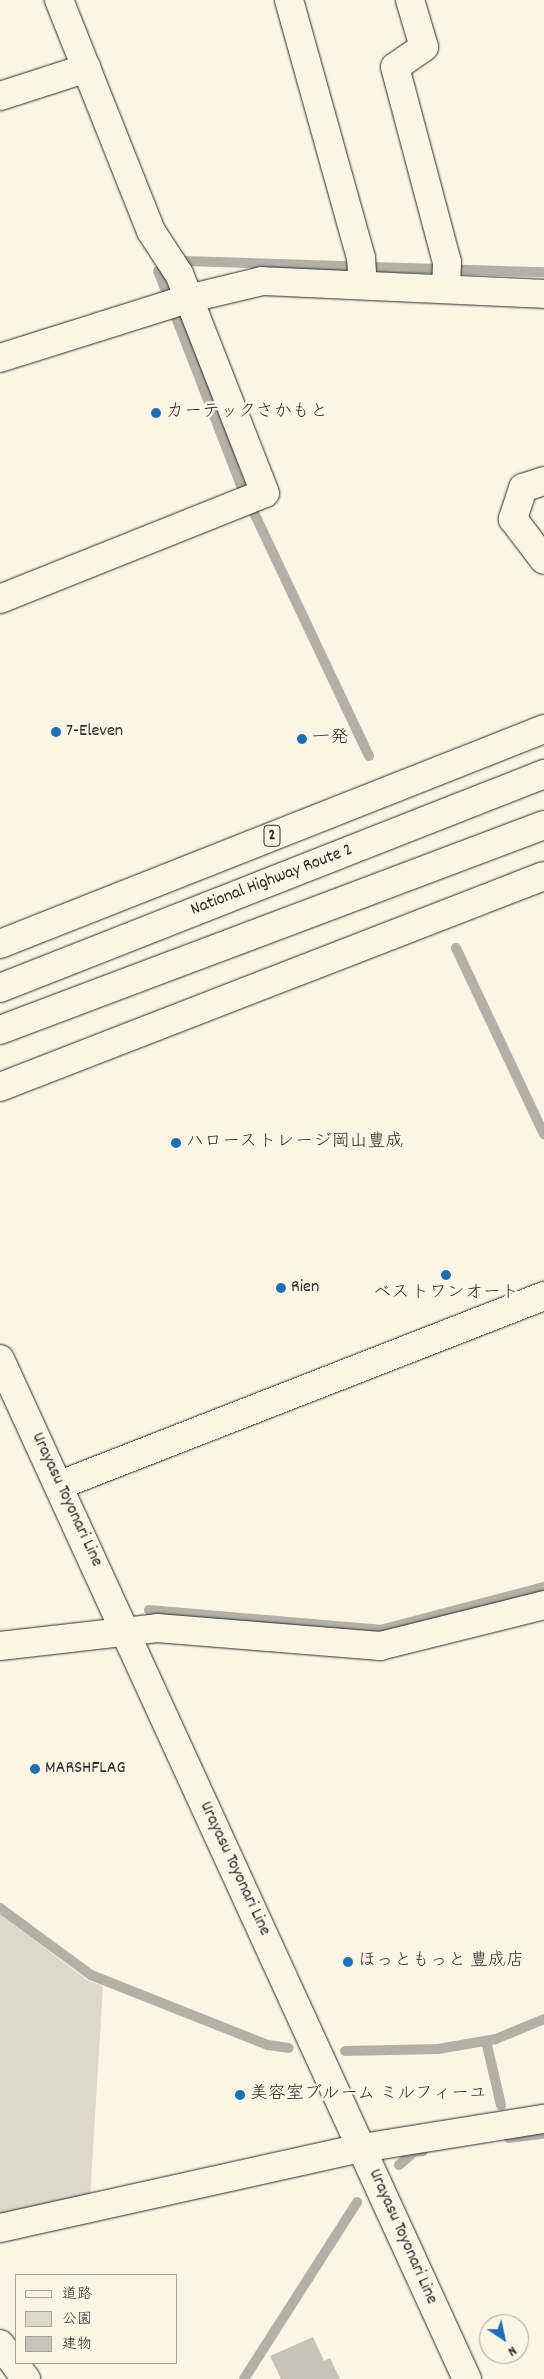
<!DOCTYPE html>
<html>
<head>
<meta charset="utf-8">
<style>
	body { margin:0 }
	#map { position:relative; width:544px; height:2379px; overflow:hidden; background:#fcf5e5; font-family:Dekko,"Klee One",sans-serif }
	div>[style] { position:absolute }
	.green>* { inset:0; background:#ded8ca }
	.stream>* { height:10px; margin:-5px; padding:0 5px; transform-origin:5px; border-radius:5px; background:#b4b0a5 }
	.building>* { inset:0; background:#c8c3b7 }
	.roads { filter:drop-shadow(0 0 1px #2b2b2b) drop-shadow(0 0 1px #2b2b2b) }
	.street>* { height:28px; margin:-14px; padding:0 14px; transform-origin:14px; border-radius:14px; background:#fcf5e5 }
	.secondary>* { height:28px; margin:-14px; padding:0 14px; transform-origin:14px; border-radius:14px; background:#fcf5e5 }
	.highway>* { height:28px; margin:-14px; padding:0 14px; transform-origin:14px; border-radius:14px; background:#fcf5e5 }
	.dots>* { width:14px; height:14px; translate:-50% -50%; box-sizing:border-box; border:2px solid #fcf5e5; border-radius:50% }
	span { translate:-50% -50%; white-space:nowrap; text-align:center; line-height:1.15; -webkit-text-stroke:5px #fcf5e5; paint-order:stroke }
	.shield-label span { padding:1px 4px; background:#fcf5e5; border:1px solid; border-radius:4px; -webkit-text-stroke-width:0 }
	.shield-label { font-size:16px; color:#2b2b2b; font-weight:700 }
	.poi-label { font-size:18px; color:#2b2b2b }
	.left { translate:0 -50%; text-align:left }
	.street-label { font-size:18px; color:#2b2b2b }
	.legend { position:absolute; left:15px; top:2274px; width:162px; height:90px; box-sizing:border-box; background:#fcf5e5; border:1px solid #a8a49b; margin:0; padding:6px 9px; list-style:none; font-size:15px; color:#2b2b2b }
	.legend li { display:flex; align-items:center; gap:10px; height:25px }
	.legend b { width:25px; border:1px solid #a8a49b }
	.north { position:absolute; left:479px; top:2314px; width:50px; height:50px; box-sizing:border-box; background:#fcf5e5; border:1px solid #a8a49b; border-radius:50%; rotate:146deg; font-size:14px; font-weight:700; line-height:20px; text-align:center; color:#2b2b2b }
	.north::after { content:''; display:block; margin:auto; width:18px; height:22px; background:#1f6fb2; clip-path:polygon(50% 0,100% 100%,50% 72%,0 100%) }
</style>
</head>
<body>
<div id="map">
	<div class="green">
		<div style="clip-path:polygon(0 1914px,87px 1980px,103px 1986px,90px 2198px,0 2219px)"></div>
	</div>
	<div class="stream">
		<div style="left:369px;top:756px;width:302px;rotate:-115.3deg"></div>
		<div style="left:240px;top:483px;width:227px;rotate:-111.1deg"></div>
		<div style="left:158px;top:271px;width:29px;rotate:-20deg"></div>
		<div style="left:185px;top:261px;width:359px;rotate:1.8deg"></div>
		<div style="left:456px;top:948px;width:206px;rotate:64.7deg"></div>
		<div style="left:149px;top:1610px;width:232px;rotate:4.9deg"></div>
		<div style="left:380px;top:1630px;width:170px;rotate:-14.7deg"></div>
		<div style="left:0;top:1908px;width:113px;rotate:36.4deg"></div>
		<div style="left:91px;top:1975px;width:190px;rotate:21.6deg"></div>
		<div style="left:268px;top:2045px;width:21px;rotate:8deg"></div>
		<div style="left:486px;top:2041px;width:66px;rotate:76.8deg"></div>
		<div style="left:345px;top:2051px;width:93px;rotate:-1.2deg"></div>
		<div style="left:438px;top:2049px;width:59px;rotate:-9.8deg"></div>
		<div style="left:496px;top:2039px;width:52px;rotate:-22.6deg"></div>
		<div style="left:508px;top:2133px;width:5px;rotate:79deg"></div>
		<div style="left:509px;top:2138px;width:35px;rotate:-7deg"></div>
		<div style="left:399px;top:2165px;width:20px;rotate:-41deg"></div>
		<div style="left:414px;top:2152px;width:9px;rotate:-6deg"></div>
		<div style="left:244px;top:2379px;width:210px;rotate:-57.4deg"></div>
	</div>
	<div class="building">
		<div style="clip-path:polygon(313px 2337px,324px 2361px,330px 2358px,340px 2379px,281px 2379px,270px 2356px)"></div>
	</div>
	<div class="roads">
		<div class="street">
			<div style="left:289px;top:0;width:268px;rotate:74.4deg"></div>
			<div style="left:361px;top:258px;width:26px;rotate:86deg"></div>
			<div style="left:410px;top:0;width:49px;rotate:73.4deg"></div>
			<div style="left:424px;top:47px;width:35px;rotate:145deg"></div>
			<div style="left:395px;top:67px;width:202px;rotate:75.1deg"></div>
			<div style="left:447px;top:262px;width:24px;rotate:92deg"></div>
			<div style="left:0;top:96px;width:91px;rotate:-17.8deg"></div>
			<div style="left:0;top:358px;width:196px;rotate:-17.5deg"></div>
			<div style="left:187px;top:299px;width:77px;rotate:-13.5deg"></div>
			<div style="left:262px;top:281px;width:282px;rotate:2.6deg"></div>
			<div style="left:544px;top:481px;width:22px;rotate:162deg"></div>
			<div style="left:523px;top:488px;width:33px;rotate:108deg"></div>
			<div style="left:513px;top:519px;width:51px;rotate:52.9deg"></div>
			<div style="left:0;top:599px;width:285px;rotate:-21.8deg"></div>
			<div style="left:265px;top:493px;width:235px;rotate:-111.4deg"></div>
			<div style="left:179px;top:274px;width:51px;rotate:-123.1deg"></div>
			<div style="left:151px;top:231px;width:249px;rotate:-111.7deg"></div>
			<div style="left:60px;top:1485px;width:520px;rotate:-21.33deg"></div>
			<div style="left:0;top:1646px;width:158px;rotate:-6.5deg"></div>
			<div style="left:157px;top:1628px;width:224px;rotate:4.6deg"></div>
			<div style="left:380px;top:1646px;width:169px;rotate:-14deg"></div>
			<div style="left:0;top:2228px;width:371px;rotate:-12.5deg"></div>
			<div style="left:362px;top:2148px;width:184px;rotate:-9.1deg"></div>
			<div style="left:0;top:2344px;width:44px;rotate:53.4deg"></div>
		</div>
		<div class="secondary">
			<div style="left:0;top:1359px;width:1122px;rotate:65.4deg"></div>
		</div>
		<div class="highway">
			<div style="left:0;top:944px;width:585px;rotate:-21.56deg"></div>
			<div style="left:0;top:988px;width:585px;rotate:-21.47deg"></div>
			<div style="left:0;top:1030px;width:581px;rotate:-20.65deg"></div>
			<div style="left:0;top:1087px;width:583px;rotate:-21.2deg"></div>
		</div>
	</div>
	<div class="dots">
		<div style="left:156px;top:413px;background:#1f6fb2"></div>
		<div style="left:56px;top:732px;background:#1f6fb2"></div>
		<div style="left:302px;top:739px;background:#1f6fb2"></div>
		<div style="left:176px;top:1143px;background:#1f6fb2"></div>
		<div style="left:446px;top:1275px;background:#1f6fb2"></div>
		<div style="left:281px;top:1288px;background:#1f6fb2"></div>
		<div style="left:35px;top:1769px;background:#1f6fb2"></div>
		<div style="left:348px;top:1962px;background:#1f6fb2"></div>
		<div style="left:240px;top:2095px;background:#1f6fb2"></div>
	</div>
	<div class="shield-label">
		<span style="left:272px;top:836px">2</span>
	</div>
	<div class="poi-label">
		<span class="left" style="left:166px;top:413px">カーテックさかもと</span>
		<span class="left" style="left:66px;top:732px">7-Eleven</span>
		<span class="left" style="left:312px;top:739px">一発</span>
		<span class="left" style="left:186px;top:1143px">ハローストレージ岡山豊成</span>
		<span class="left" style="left:291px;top:1288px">Rien</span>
		<span style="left:446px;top:1294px">ベストワンオート</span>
		<span class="left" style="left:45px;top:1769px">MARSHFLAG</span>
		<span class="left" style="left:358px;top:1962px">ほっともっと 豊成店</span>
		<span class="left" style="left:250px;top:2095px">美容室ブルーム ミルフィーユ</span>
	</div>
	<div class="street-label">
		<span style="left:272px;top:881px;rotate:-21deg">National Highway Route 2</span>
		<span style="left:66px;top:1500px;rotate:65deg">Urayasu Toyonari Line</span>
		<span style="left:234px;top:1869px;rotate:65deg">Urayasu Toyonari Line</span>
		<span style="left:402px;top:2237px;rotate:66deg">Urayasu Toyonari Line</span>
	</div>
	<ul class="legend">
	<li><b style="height:6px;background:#fcf5e5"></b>道路</li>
	<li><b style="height:14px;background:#ded8ca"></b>公園</li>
	<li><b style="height:14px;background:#c8c3b7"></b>建物</li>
	</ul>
	<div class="north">N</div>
</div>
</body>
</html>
